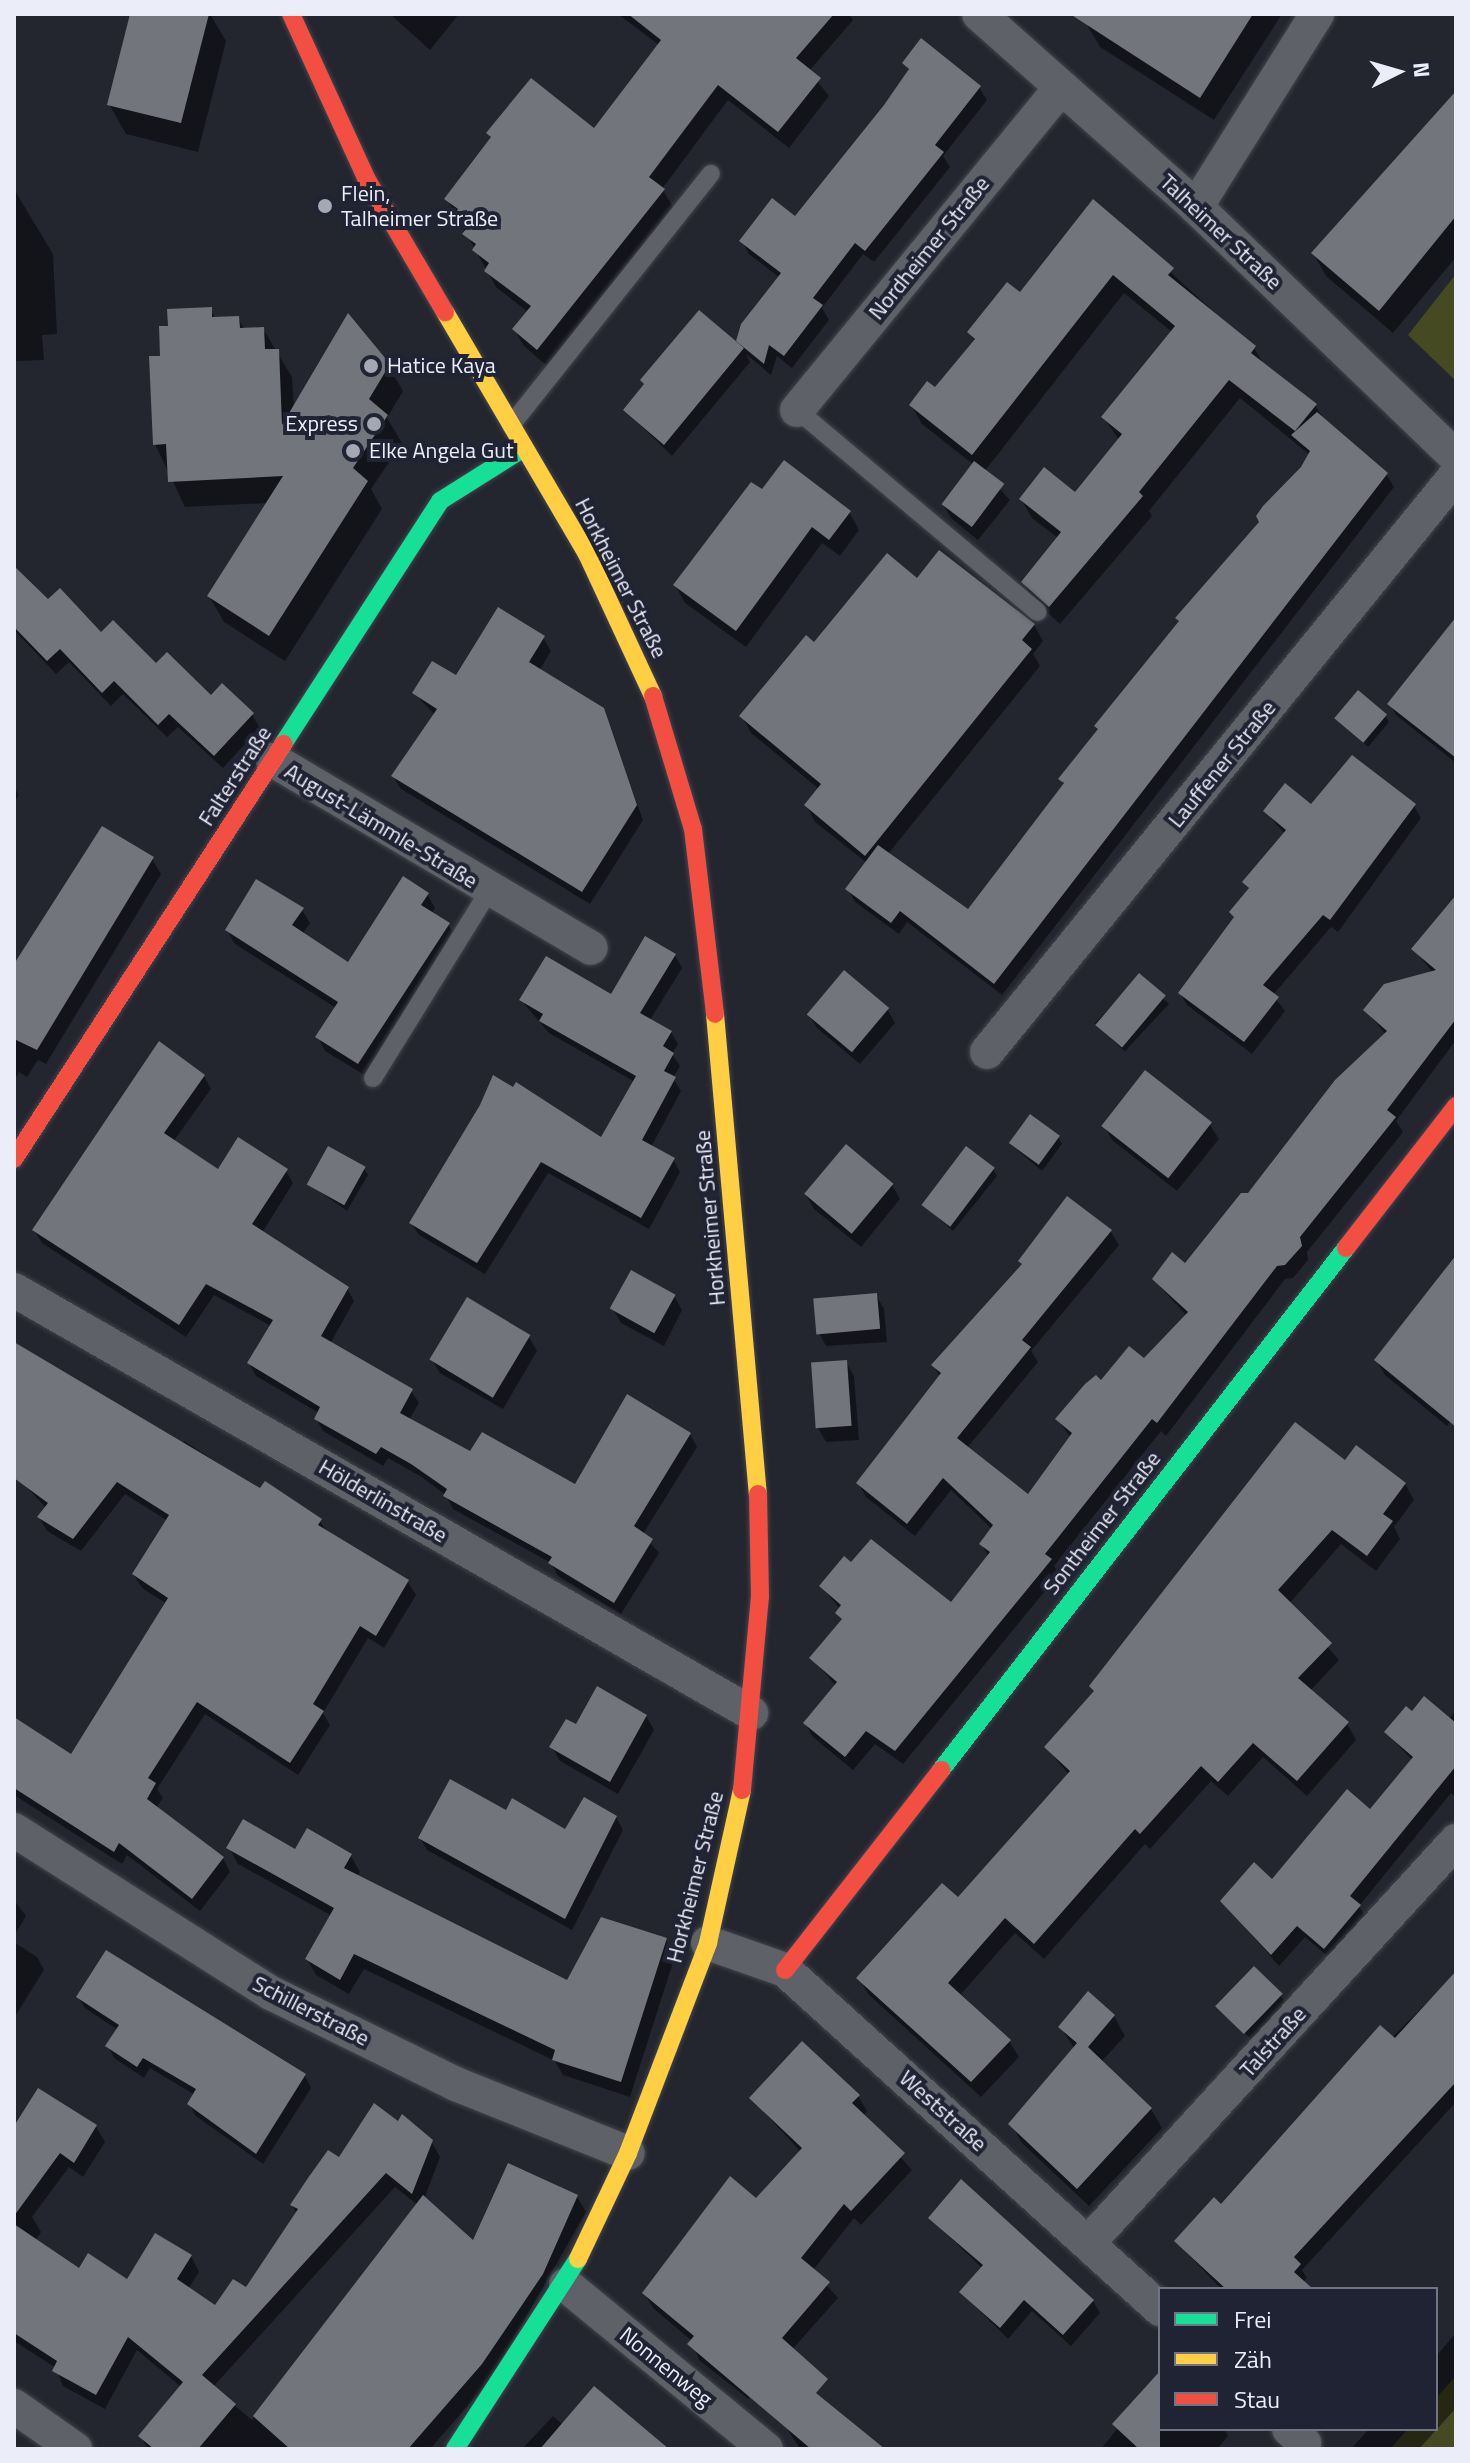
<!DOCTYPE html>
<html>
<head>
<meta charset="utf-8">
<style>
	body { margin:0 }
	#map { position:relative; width:1470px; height:2463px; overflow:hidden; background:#24262f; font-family:"Titillium Web",sans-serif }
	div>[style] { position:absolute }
	.green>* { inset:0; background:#464a23 }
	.shadow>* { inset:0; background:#0007; transform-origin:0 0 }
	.building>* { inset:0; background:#73757d; transform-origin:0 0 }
	.roads { filter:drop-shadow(0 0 2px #42444c) drop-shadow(0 0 2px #42444c) }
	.lane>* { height:18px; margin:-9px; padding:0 9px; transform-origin:9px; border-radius:9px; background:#5f6168 }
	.street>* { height:34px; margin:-17px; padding:0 17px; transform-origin:17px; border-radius:17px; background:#5f6168 }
	.fast>* { height:18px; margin:-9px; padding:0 9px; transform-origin:9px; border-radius:9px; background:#16e098 }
	.slow>* { height:18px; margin:-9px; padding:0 9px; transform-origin:9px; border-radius:9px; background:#ffcf43 }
	.jam>* { height:18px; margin:-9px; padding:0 9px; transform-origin:9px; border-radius:9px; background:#f24e42 }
	.dots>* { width:22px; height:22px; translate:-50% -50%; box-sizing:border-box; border:4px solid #202333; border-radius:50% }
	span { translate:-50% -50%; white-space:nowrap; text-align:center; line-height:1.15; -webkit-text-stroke:8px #202333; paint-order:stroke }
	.poi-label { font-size:22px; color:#ebedf9 }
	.left { translate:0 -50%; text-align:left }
	.right { translate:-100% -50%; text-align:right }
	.street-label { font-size:22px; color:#ebedf9 }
	.frame { position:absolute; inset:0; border:16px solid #ebedf9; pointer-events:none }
	.legend { position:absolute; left:1158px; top:2287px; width:280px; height:144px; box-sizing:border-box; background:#202333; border:2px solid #717482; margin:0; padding:10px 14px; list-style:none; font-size:24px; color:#ebedf9 }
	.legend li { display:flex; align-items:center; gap:16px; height:40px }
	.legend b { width:40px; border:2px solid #717482 }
	.north { position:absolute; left:1358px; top:32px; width:80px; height:80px; -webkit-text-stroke:6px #202333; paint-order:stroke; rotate:85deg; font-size:22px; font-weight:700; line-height:32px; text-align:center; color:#ebedf9 }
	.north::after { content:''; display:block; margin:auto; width:28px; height:36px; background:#ebedf9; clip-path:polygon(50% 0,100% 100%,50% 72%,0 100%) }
</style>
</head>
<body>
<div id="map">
	<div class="green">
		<div style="clip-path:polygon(1456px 274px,1456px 381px,1408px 335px)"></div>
		<div style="clip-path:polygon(1456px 2376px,1456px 2449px,1390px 2449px,1408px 2429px,1436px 2429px,1436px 2398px)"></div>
	</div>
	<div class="shadow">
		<div style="clip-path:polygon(132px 14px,210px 14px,226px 41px,198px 152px,126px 134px,109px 104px)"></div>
		<div style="clip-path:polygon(390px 14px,459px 14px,430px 50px)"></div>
		<div style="clip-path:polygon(618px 14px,849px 14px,853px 20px,809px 71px,829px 96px,789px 148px,728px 100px,662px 189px,673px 207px,547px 366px,524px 346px,514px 329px,528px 312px,496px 287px,447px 199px,492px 139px,488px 133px,594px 131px,659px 45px)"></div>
		<div style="clip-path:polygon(1091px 14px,1282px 14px,1214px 120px,1100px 47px,1086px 23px)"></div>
		<div style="clip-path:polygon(904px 63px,979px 87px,987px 100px,943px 156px,950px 167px,874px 262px,863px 254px,822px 308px,829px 320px,792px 368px,777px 356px,771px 375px,746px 354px,750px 362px,672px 456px,625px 410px,743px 349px,738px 341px,780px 278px,749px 254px,742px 241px,795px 218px,910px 72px)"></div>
		<div style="clip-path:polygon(1456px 86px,1456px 257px,1393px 333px,1326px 276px,1313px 253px,1455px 95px)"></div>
		<div style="clip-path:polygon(14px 189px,53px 254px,57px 334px,42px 335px,44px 360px,16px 361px,14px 372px)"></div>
		<div style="clip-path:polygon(1093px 202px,1254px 348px,1265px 366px,1315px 405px,1326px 423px,1386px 474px,1394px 487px,1002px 995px,907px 922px,899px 934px,855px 902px,848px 889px,867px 863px,815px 822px,806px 805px,819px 789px,751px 733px,742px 717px,814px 645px,918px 581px,1034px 625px,1043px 641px,1033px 654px,1040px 666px,888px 854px,969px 912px,1065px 786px,1061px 779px,1303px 468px,1310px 455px,1240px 398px,1149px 511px,1152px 516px,1060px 624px,1034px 601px,1023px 582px,1058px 538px,1032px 518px,1021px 499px,1075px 495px,1120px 441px,1103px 417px,1172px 332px,1124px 293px,984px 472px,1010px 500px,978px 540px,951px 518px,943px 504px,974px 465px,922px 424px,911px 405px,935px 390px,975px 342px,969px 332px,1020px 295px)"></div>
		<div style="clip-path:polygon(210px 309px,216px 319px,238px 318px,245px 330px,263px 329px,292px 377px,294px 409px,388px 365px,403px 391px,387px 418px,402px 443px,371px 489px,382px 509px,285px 661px,224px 622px,209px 596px,268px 503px,185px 507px,155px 444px,162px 358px,170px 328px)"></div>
		<div style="clip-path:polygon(763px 492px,849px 512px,859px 530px,840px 556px,822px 543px,746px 647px,685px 603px,675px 585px)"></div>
		<div style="clip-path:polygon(14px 569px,48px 602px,211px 698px,252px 715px,260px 728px,223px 768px,178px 727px,167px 737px,123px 694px,111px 706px,69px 662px,56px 674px,14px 630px)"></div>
		<div style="clip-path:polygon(1456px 618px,1456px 763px,1396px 715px,1390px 704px)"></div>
		<div style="clip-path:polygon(543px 638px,551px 651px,539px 671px,603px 710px,643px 820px,590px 904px,401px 789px,393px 776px,435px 715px,414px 693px)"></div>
		<div style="clip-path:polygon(1385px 715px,1389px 722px,1368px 747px,1337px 719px)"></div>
		<div style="clip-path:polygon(14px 787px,19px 795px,14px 803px)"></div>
		<div style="clip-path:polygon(1414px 806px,1421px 818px,1338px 932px,1331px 927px,1273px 995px,1285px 1011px,1252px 1054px,1187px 1005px,1180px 993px,1235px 919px,1231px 912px,1250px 891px,1245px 882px,1285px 834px,1265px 811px)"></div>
		<div style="clip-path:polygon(152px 859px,161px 874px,46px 1064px,38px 1060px,27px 1077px,19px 1072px,14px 1081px,14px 972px)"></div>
		<div style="clip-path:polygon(427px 894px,435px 908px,431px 914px,448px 924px,456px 938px,366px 1076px,325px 1051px,318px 1037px,336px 1008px,235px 944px,227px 930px,302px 910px,310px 923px,302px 935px,349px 965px)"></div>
		<div style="clip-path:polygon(1456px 898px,1456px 1040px,1396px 1121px,1403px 1132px,1307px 1252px,1308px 1260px,1293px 1278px,1285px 1279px,1166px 1436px,1161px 1431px,1054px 1566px,1059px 1574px,903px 1764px,875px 1744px,853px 1770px,813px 1737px,805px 1723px,836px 1686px,812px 1658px,842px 1622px,840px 1609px,821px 1586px,952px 1604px,989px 1557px,981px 1544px,992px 1529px,951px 1490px,915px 1536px,866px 1497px,858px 1483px,940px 1377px,933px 1365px,1023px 1266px,1020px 1261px,1068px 1199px,1111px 1232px,1119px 1245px,1031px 1351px,1038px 1362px,967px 1448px,1028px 1496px,1071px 1438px,1057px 1419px,1101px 1383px,1144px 1361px,1187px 1316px,1154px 1280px,1185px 1266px,1386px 1035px,1366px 1010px,1433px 973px,1414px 949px)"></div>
		<div style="clip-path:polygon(675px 956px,682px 968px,650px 1020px,671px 1032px,678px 1044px,672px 1054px,680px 1066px,673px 1078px,681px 1091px,651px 1147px,673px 1159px,680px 1172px,649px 1229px,548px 1173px,485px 1274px,419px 1235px,411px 1223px,482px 1106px,602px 1140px,635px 1082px,549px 1033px,521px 1000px,612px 997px)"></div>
		<div style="left:1139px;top:976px;width:41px;height:65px;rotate:43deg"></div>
		<div style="clip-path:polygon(887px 1009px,895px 1023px,860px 1064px,817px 1028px,809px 1014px)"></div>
		<div style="clip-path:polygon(204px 1076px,211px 1089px,173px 1142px,218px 1172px,286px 1171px,293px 1183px,262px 1233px,347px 1288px,354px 1301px,330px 1344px,411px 1391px,419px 1403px,409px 1420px,471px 1454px,576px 1486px,690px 1434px,697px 1447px,643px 1534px,659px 1553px,621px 1614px,558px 1576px,551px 1563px,453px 1509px,446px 1495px,420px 1476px,388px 1458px,383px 1466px,323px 1431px,316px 1419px,319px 1413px,256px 1376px,249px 1363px,271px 1326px,214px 1295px,186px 1337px,42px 1243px,34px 1230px)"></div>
		<div style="clip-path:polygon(1210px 1125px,1219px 1139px,1177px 1191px,1112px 1140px,1104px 1126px)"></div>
		<div style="clip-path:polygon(1058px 1137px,1062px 1144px,1042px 1171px,1010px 1144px)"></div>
		<div style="clip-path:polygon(364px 1169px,368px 1175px,347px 1211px,309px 1184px)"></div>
		<div style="clip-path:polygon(993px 1169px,997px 1176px,953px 1231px,923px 1204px)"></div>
		<div style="clip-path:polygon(892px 1185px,900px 1199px,861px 1247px,814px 1209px,806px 1195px)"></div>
		<div style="clip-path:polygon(1456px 1254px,1456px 1414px,1447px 1426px,1385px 1375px,1376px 1360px)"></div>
		<div style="clip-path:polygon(876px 1295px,884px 1309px,887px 1342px,826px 1346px,818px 1331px)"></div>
		<div style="clip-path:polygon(674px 1296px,682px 1310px,664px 1346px,621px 1323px,613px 1309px)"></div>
		<div style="clip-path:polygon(529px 1337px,537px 1351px,503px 1409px,440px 1373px,431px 1359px)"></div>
		<div style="clip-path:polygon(14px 1344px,181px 1446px,184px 1441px,261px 1491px,320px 1521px,327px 1533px,408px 1582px,416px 1595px,384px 1648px,368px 1638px,323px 1713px,330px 1725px,298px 1775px,205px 1714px,157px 1789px,163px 1798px,156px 1808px,223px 1858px,230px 1872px,200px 1911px,127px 1855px,122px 1864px,14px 1795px,14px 1719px,72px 1757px,167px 1604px,142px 1588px,134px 1575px,168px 1521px,125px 1494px,81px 1551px,47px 1531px,39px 1517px,46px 1508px,23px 1483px,14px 1447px)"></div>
		<div style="clip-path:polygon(846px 1362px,854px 1376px,859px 1440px,826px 1442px,818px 1428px)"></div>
		<div style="clip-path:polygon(1346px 1463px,1405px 1484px,1414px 1500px,1394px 1527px,1400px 1539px,1376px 1571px,1341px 1544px,1289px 1604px,1339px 1660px,1310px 1691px,1347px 1724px,1356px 1740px,1307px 1796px,1263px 1757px,1228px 1796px,1211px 1781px,1150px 1849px,1145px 1844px,1044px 1959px,1015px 1933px,961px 1994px,1009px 2041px,1019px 2057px,981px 2097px,868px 1994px,859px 1978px,959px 1900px,1069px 1775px,1046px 1747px)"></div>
		<div style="clip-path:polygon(1456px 1710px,1456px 1797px,1451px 1793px,1359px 1906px,1366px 1918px,1332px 1960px,1305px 1937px,1279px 1966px,1222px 1901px,1273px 1881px,1371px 1812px,1413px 1761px,1386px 1732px,1412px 1713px,1449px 1719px)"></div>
		<div style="clip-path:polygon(646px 1716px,654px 1730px,618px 1794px,560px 1761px,552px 1747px,576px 1727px)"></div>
		<div style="clip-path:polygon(506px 1812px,566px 1832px,616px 1817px,623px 1830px,572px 1930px,427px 1850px,420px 1838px)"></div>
		<div style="clip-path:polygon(229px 1848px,351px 1856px,360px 1872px,357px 1877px,568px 1983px,666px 1940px,675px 1956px,630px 2097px,563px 2075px,555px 2061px,364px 1969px,349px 1994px,316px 1975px,307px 1959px,332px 1916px,238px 1864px)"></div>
		<div style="clip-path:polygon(14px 1900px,26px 1916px,14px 1936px)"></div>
		<div style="clip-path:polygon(14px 1942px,37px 1957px,44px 1970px,14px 2018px)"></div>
		<div style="clip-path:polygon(1456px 1974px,1456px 2102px,1302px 2270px,1307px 2278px,1303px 2283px,1310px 2289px,1221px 2289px,1176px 2241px,1221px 2207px)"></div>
		<div style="clip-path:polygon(1281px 1996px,1285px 2002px,1254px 2042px,1219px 2008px)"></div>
		<div style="clip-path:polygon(78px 1997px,305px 2076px,311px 2088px,263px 2164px,196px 2116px,189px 2104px,195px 2095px,150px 2068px,144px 2078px,114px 2058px,108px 2046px,118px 2030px,85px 2008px)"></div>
		<div style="clip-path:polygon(1114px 2016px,1125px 2036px,1101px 2062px,1151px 2109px,1162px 2128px,1089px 2206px,1022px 2143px,1011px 2124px,1075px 2049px,1060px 2027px)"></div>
		<div style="clip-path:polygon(evenodd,39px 2090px,96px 2127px,105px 2142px,83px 2177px,69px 2167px,32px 2217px,41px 2232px,35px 2241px,80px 2271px,128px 2282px,191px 2256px,199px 2272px,188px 2289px,215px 2308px,247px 2290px,297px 2214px,292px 2205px,340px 2159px,398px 2124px,431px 2141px,440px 2157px,424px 2199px,474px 2244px,577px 2197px,586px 2212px,490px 2380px,430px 2449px,148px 2449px,140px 2436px,181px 2387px,137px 2350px,105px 2409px,63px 2386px,56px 2368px,14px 2341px,14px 2126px,39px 2090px,395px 2187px,418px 2205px,252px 2420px,213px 2387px,395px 2187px)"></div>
		<div style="clip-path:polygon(858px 2096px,867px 2111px,863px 2116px,912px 2170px,861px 2225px,854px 2218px,813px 2270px,838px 2298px,748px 2399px,699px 2360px,692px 2341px,653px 2308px,644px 2293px,756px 2200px,801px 2152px,751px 2098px)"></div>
		<div style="clip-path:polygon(930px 2218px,1093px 2301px,1100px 2313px,1071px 2346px,1032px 2311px,1008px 2339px,962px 2293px,983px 2269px)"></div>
		<div style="clip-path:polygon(1456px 2333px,1456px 2408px,1419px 2449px,1351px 2449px,1369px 2429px,1436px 2429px,1436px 2356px)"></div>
		<div style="clip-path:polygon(1160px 2374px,1160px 2429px,1224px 2429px,1228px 2436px,1217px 2449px,1101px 2449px,1117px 2429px,1114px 2424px)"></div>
		<div style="clip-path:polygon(553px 2416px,563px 2425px,666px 2449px,522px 2449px)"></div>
		<div style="clip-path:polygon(783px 2422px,882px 2449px,800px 2449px)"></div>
	</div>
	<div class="building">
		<div style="clip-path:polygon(130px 14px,209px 14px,181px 123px,107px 105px)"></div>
		<div style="clip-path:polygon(628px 14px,834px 14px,796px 58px,821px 78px,778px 132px,718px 85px,649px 177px,665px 189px,537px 350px,512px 329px,531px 306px,484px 271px,489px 263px,472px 250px,476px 244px,462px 234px,467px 228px,453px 217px,458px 209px,444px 199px,491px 137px,486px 133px,531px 78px,594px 128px,661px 40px)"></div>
		<div style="clip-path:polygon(1070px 14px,1253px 14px,1200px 98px)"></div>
		<div style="clip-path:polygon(921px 38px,981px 86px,935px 145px,944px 152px,865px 251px,855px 243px,813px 298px,823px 305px,784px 356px,769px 345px,764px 364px,736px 341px,741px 324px,781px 273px,739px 241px,772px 198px,795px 216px,884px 105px,909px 69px,902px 63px)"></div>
		<div style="clip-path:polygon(1456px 91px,1456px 216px,1379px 311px,1311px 253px)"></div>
		<div style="clip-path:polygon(1093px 199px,1174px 268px,1168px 275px,1256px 346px,1251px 353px,1317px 404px,1295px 431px,1229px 380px,1139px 492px,1143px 496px,1049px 607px,1021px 582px,1061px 532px,1019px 499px,1044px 467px,1075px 492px,1122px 434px,1101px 417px,1175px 326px,1113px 275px,972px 455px,909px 405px,927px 381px,935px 387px,975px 339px,967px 332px,1007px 282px,1020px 292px)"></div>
		<div style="clip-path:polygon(212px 307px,212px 317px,239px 316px,240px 328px,264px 327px,265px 349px,279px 349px,282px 425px,348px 313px,390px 364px,369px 399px,388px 415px,353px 468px,368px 481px,269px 636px,207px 596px,283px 476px,168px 482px,166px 444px,153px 445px,149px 356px,160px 356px,159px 326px,168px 326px,167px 309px)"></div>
		<div style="clip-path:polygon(699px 310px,744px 348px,664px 445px,623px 410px,644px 384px,640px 380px)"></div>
		<div style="clip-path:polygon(1317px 412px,1388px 473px,994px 984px,900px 911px,891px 923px,845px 889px,878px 845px,968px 909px,1064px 783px,1058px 779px,1098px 729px,1094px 726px,1179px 621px,1175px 618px,1259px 522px,1256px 516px,1263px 506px,1301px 467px,1310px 451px,1291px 435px)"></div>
		<div style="clip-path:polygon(784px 460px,851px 511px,829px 540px,812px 527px,736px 631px,673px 585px,751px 482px,762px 489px)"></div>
		<div style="left:974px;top:461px;width:38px;height:54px;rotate:37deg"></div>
		<div style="clip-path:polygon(939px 550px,1035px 624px,1022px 640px,1032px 649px,865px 856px,804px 805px,821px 784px,739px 716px,806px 635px,814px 642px,887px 553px,917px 578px)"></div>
		<div style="clip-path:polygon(14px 566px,48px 599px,60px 588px,101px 632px,113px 620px,156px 663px,167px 652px,211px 695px,222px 683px,254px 713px,214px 756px,169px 714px,158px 725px,114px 681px,102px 693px,60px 649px,47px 661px,14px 627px)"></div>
		<div style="clip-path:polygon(498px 607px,545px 636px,529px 662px,604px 708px,637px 805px,582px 892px,391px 776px,437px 709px,412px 693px,432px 661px,456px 675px)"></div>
		<div style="clip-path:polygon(1456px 617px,1456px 758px,1387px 704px)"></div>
		<div style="left:1358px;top:690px;width:38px;height:37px;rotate:40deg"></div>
		<div style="clip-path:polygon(1352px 755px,1416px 804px,1330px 920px,1323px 915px,1263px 985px,1279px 997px,1244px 1042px,1178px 993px,1234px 917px,1229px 912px,1249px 888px,1242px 882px,1286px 830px,1263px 811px,1285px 783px,1311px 804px)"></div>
		<div style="clip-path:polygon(102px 826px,154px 857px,37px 1050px,14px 1039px,14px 964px)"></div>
		<div style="clip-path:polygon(403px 876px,429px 893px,421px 905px,450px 923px,358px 1064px,315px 1037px,338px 1002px,225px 930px,256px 879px,304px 908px,292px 925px,348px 962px)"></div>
		<div style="clip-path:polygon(1456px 895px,1456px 1019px,1387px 1110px,1396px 1117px,1300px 1237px,1302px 1246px,1285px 1265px,1277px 1266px,1157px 1423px,1152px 1419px,1045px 1554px,1052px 1559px,895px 1751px,866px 1731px,845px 1757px,803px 1723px,837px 1682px,809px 1658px,842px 1619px,835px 1613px,841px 1605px,819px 1586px,844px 1556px,851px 1562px,871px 1539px,951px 1602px,990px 1552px,979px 1544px,993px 1525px,943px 1478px,907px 1524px,856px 1483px,941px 1373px,931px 1365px,1022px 1264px,1018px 1261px,1067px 1196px,1112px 1230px,1022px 1340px,1031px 1347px,957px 1438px,1028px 1494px,1072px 1433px,1055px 1419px,1085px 1384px,1096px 1375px,1101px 1380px,1129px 1346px,1144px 1358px,1188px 1312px,1152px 1279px,1172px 1252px,1185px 1263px,1241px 1193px,1248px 1193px,1335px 1080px,1387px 1031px,1363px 1010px,1384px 984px,1436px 970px,1411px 949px)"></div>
		<div style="clip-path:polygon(645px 936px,676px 954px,640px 1013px,672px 1031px,663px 1046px,674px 1053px,664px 1071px,676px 1077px,642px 1140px,675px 1158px,641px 1218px,541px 1162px,477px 1263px,409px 1223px,480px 1105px,493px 1075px,513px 1087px,516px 1082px,601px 1137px,636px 1076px,539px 1021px,543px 1014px,519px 1000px,546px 956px,611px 994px)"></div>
		<div style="left:844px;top:970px;width:59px;height:58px;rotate:40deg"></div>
		<div style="left:1139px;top:973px;width:35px;height:68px;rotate:40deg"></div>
		<div style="clip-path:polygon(159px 1041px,205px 1075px,164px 1133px,218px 1169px,238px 1137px,288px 1169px,252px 1224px,349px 1287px,321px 1336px,413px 1389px,400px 1413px,470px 1451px,482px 1432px,575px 1484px,627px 1394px,691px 1433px,634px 1526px,653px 1539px,614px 1603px,548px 1563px,552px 1557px,443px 1496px,447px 1489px,411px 1464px,381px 1447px,376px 1454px,314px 1419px,320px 1407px,247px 1363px,273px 1320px,206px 1284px,179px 1325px,32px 1230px)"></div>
		<div style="left:1145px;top:1070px;width:85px;height:71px;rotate:38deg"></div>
		<div style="left:1030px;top:1114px;width:37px;height:36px;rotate:36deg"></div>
		<div style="left:846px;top:1144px;width:62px;height:65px;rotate:40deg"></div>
		<div style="left:328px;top:1146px;width:43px;height:44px;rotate:29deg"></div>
		<div style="left:966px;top:1146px;width:36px;height:74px;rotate:37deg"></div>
		<div style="clip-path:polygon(1456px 1255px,1456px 1427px,1374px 1360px)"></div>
		<div style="left:631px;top:1270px;width:51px;height:44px;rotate:29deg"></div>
		<div style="left:877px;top:1293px;width:36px;height:64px;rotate:85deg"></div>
		<div style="left:467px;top:1297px;width:74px;height:73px;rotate:31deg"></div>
		<div style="clip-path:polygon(14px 1342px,260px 1488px,265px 1481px,322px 1519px,318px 1525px,409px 1580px,376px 1636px,360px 1626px,313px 1704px,324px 1711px,290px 1763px,197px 1702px,148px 1778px,156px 1783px,147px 1799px,224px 1857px,192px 1899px,119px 1843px,114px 1852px,14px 1788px,14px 1717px,71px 1754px,168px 1598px,132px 1574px,169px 1515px,117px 1482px,73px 1539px,37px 1517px,48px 1503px,14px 1478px)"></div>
		<div style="left:847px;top:1360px;width:66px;height:36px;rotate:86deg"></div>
		<div style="clip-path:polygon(1295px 1422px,1345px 1460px,1356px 1445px,1406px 1483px,1383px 1514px,1393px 1521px,1367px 1556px,1332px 1530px,1278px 1590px,1332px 1643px,1298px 1678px,1349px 1722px,1297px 1781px,1253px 1743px,1218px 1782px,1201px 1766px,1140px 1834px,1135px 1829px,1034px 1944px,1005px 1918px,948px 1983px,1011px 2040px,971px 2082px,856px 1978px,942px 1883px,958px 1897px,1070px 1771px,1044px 1747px,1094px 1691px,1089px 1686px)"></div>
		<div style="clip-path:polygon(597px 1686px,647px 1715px,610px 1782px,549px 1747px,566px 1719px,576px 1724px)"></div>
		<div style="clip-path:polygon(1424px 1696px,1456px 1723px,1456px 1766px,1350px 1896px,1361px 1905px,1324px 1949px,1297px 1926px,1271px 1955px,1220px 1901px,1254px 1862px,1272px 1879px,1347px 1789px,1370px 1809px,1413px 1757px,1384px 1732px,1406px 1706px,1412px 1711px)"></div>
		<div style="clip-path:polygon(450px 1779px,506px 1810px,512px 1798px,565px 1829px,584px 1797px,617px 1816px,565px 1919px,418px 1838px)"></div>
		<div style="clip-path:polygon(243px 1819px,295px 1849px,307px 1828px,352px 1854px,344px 1868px,567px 1980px,601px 1917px,667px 1938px,621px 2082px,552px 2060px,555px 2050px,354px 1954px,340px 1980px,305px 1959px,334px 1908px,226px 1848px)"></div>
		<div style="clip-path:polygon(106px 1950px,306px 2074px,256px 2154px,187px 2104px,196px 2089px,143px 2058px,137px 2067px,105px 2046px,119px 2025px,76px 1997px)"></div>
		<div style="left:1254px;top:1966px;width:40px;height:56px;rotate:44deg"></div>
		<div style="clip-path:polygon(1456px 1971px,1456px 2082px,1294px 2257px,1301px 2264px,1294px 2272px,1313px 2289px,1226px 2289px,1174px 2241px,1214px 2197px,1221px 2204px,1380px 2025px,1395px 2038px)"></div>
		<div style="clip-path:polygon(1088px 1991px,1115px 2015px,1088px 2047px,1152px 2108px,1077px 2189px,1008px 2124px,1077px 2043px,1058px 2027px)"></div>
		<div style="clip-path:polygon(802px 2041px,860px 2095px,852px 2103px,905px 2153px,851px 2211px,844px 2204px,801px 2258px,830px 2282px,782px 2338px,828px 2379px,816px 2393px,885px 2449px,811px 2449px,687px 2344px,694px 2336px,642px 2293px,730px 2176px,756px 2198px,802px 2148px,749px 2098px)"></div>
		<div style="clip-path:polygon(38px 2088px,97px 2125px,74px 2163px,60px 2153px,14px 2216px,14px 2126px)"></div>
		<div style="clip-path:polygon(374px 2103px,398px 2121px,402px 2114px,433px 2140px,412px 2194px,386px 2173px,202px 2375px,236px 2404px,198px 2449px,154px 2449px,138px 2436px,183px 2382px,128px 2337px,96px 2395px,52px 2371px,57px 2361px,14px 2333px,14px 2224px,79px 2268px,88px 2253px,127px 2279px,155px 2233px,192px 2255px,177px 2279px,215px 2305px,233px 2279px,246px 2287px,298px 2209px,290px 2205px,308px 2178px,328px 2150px,339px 2157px)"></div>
		<div style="clip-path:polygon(508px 2163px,578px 2195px,543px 2274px,482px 2364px,408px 2449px,290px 2449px,253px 2416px,423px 2195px,473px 2240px)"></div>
		<div style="clip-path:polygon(961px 2179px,1094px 2300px,1063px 2335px,1024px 2300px,1000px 2328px,959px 2292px,983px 2265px,928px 2218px)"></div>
		<div style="clip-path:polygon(1160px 2371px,1160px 2449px,1139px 2449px,1112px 2424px)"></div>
		<div style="clip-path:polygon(594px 2386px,669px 2449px,540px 2449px)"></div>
	</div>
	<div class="roads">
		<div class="lane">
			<div style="left:797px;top:410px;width:314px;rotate:40deg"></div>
			<div style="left:511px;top:425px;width:321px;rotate:-51.5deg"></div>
			<div style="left:373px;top:1078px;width:220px;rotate:-58.2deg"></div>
		</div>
		<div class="street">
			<div style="left:979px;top:14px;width:290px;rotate:41.6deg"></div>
			<div style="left:1196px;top:207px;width:361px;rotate:43.9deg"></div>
			<div style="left:1196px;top:207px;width:228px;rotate:-57.9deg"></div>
			<div style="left:797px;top:410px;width:417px;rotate:-50.7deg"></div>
			<div style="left:273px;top:760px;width:369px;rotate:30.6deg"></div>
			<div style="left:987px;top:1052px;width:744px;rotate:-50.89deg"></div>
			<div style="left:14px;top:1290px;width:850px;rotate:29.85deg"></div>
			<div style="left:14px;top:1830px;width:304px;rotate:32.4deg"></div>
			<div style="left:271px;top:1993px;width:206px;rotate:26.2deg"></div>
			<div style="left:456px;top:2084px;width:185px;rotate:21.9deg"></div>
			<div style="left:708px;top:1943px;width:82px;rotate:19.3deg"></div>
			<div style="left:785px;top:1970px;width:506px;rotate:42.11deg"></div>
			<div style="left:1089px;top:2242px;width:544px;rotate:-47.53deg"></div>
			<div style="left:566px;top:2285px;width:259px;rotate:39.4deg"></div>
			<div style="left:14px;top:2406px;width:75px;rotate:35.2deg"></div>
			<div style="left:1289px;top:2429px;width:21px;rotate:43deg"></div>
		</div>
		<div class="fast">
			<div style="left:283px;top:744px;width:289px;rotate:-57.1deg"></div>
			<div style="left:440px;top:501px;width:99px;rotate:-32.2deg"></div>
			<div style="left:941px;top:1770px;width:661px;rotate:-52.19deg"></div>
			<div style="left:455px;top:2449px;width:226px;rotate:-57.1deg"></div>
		</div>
		<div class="slow">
			<div style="left:445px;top:312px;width:281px;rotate:59.6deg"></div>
			<div style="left:587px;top:554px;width:157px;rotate:65.1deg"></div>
			<div style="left:715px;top:1014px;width:482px;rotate:84.9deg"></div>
			<div style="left:578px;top:2259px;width:117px;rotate:-64.7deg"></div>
			<div style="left:628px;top:2153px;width:225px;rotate:-69.1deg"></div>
			<div style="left:708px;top:1943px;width:157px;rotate:-77.5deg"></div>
		</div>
		<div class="jam">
			<div style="left:291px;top:14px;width:180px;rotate:65.4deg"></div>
			<div style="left:366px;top:178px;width:156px;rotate:59.5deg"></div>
			<div style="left:653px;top:696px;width:139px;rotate:73.3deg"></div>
			<div style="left:693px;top:829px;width:186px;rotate:83.2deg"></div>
			<div style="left:14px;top:1159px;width:495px;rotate:-57deg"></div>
			<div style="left:1346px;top:1248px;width:180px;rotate:-52.2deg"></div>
			<div style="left:742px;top:1790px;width:194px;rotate:-84.7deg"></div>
			<div style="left:760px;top:1597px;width:103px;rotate:-91.1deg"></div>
			<div style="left:785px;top:1970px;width:254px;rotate:-52deg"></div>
		</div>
	</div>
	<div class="dots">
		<div style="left:325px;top:206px;background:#a5a7b2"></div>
		<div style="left:371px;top:366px;background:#a5a7b2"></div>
		<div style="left:374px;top:424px;background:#a5a7b2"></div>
		<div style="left:353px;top:451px;background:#a5a7b2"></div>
	</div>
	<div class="poi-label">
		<span class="left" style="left:341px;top:206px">Flein,<br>Talheimer Straße</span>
		<span class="left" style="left:387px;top:366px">Hatice Kaya</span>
		<span class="right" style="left:358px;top:424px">Express</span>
		<span class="left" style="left:369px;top:451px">Elke Angela Gut</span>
	</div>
	<div class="street-label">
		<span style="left:1221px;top:232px;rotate:43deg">Talheimer Straße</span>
		<span style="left:929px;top:248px;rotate:-51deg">Nordheimer Straße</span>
		<span style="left:621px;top:578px;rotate:63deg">Horkheimer Straße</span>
		<span style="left:1222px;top:764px;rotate:-51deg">Lauffener Straße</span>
		<span style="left:235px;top:776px;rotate:-57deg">Falterstraße</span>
		<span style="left:381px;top:826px;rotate:31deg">August-Lämmle-Straße</span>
		<span style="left:710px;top:1218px;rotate:-95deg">Horkheimer Straße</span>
		<span style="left:383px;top:1501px;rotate:30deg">Hölderlinstraße</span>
		<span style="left:1102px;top:1523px;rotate:-52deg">Sontheimer Straße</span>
		<span style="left:695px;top:1877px;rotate:-76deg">Horkheimer Straße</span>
		<span style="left:311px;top:2011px;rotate:27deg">Schillerstraße</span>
		<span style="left:1273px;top:2042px;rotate:-48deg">Talstraße</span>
		<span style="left:943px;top:2111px;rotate:42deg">Weststraße</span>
		<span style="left:666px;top:2367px;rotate:39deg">Nonnenweg</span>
	</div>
	<div class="frame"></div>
	<ul class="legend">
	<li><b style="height:10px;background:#16e098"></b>Frei</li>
	<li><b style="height:10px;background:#ffcf43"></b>Zäh</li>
	<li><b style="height:10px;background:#f24e42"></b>Stau</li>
	</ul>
	<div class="north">N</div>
</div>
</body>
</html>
